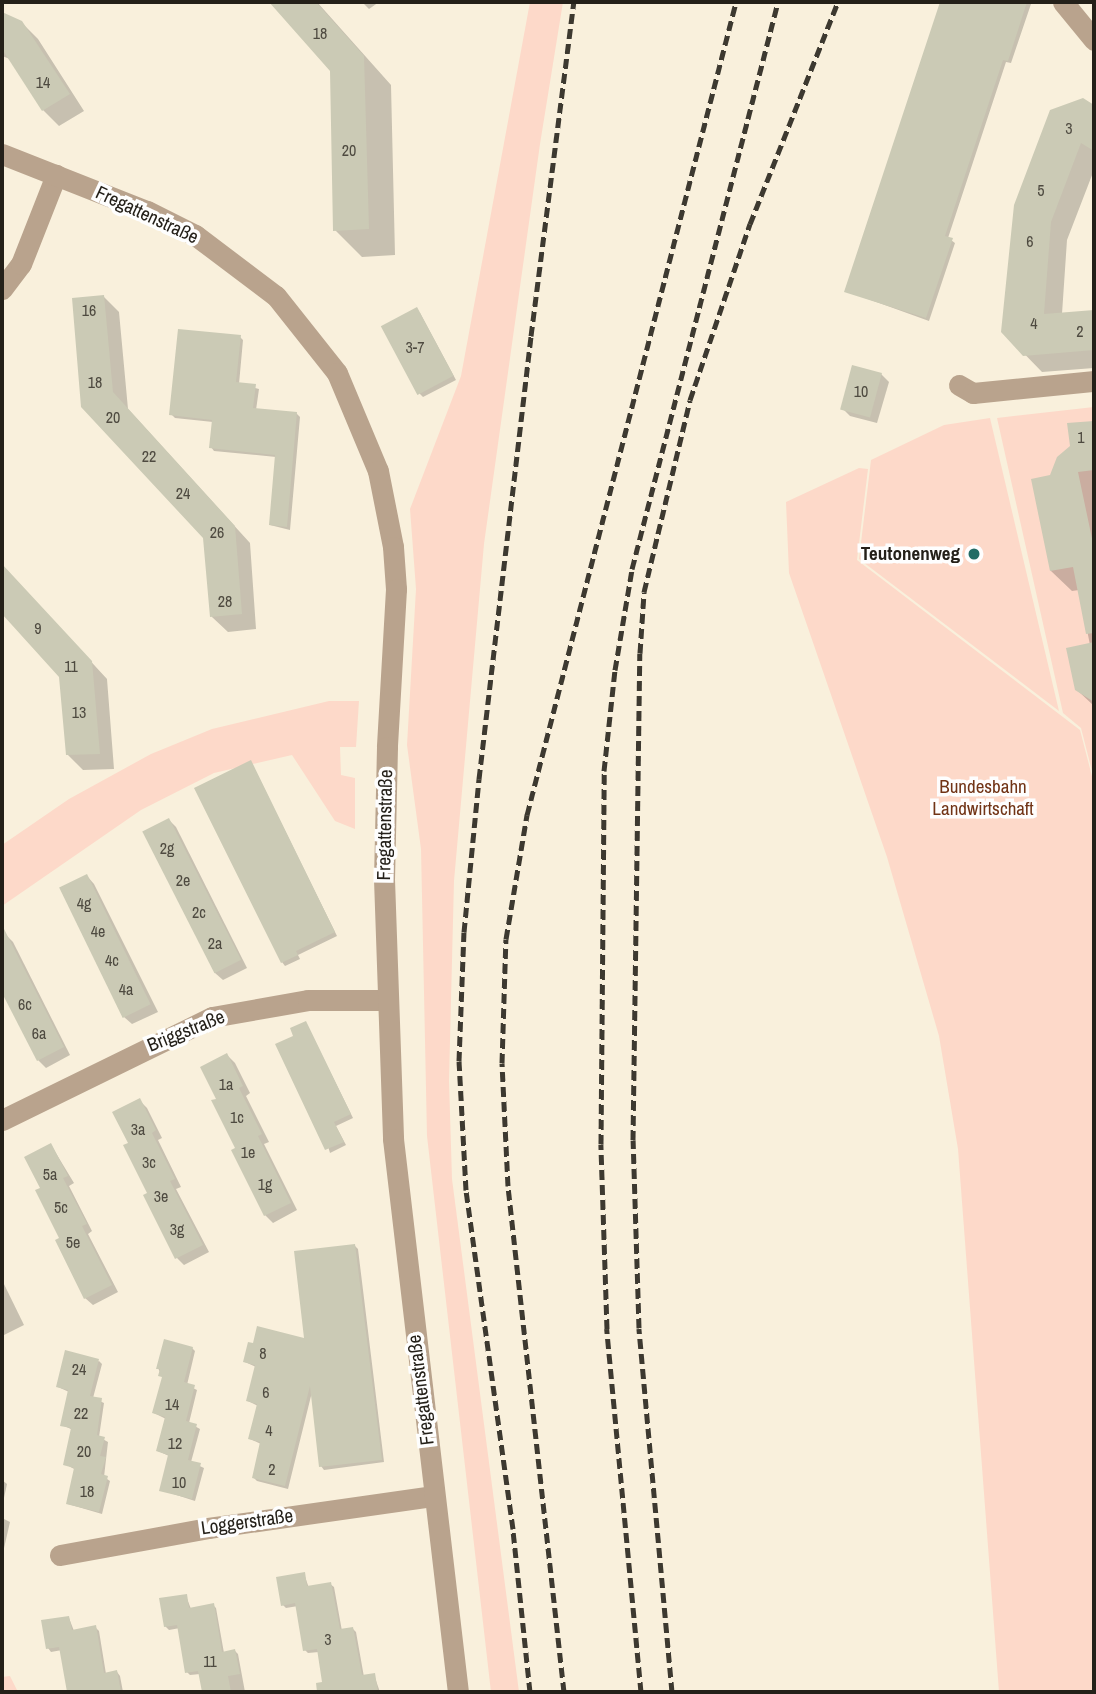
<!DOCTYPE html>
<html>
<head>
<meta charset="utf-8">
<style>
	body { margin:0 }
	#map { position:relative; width:1096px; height:1694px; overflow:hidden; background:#f9f0dc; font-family:"Archivo Narrow",sans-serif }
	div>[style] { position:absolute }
	.green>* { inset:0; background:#fdd9c9 }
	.shadow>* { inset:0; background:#0003 }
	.building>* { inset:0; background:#cbcab5; transform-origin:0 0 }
	.minor>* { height:21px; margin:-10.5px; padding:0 10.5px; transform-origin:10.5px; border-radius:10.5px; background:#b9a38d }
	.tertiary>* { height:21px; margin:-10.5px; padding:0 10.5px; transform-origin:10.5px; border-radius:10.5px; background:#b9a38d }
	.rail>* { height:5px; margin-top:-2.5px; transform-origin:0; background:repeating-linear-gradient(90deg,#3d3930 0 10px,transparent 0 15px) }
	.dots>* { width:19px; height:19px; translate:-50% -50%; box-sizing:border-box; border:4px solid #fefefe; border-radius:50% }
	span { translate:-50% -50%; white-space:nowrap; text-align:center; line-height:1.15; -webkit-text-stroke:7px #fefefe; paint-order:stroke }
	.number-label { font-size:16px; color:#4e4a40 }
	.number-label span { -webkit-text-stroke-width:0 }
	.street-label { font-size:19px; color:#242019 }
	.poi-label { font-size:19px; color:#242019; font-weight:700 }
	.right { translate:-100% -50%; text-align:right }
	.park-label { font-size:19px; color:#713416 }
	.frame { position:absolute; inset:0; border:4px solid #242019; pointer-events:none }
</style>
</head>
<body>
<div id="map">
	<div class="green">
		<div style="clip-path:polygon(530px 2px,563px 2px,540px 144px,484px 544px,454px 881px,449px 1081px,452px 1179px,519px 1692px,491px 1692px,427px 1136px,421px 849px,407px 745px,416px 589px,410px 509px,461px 376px)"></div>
		<div style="clip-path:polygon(1094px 407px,1094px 779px,1081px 728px,1063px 713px,997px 418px)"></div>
		<div style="clip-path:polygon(990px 418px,1059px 711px,859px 559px,871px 460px,944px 425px)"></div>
		<div style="clip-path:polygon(859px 468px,868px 469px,857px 560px,1080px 730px,1094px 784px,1094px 1692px,999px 1692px,958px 1149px,939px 1036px,887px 857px,789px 573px,786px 502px)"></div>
		<div style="clip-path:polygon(329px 701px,359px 701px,356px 747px,340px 747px,341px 775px,355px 778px,355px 829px,335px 821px,292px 755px,214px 773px,141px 810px,2px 906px,2px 845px,69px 799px,151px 754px,212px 729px)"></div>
		<div style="clip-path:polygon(10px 1676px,18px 1692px,2px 1692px,2px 1677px)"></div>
	</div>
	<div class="shadow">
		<div style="clip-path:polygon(271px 2px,317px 2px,391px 85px,395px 255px,362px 257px,335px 230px,331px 71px)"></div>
		<div style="clip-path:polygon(362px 2px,379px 2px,369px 9px)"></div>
		<div style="clip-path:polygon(942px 2px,1031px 4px,1011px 63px,1006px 62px,948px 238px,955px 243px,929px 321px,846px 291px)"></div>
		<div style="clip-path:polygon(2px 14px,21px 22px,38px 39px,84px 111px,59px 126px,43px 110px,10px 59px,2px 56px)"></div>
		<div style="clip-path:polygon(1082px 100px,1094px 107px,1094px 170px,1067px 240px,1062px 314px,1094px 312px,1094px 368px,1042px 372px,1003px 332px)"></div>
		<div style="clip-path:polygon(103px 296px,119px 312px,128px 409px,250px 543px,256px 629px,228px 632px,212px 617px,205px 537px,82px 406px)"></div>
		<div style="clip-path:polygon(420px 313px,456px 380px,423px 397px,420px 394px)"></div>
		<div style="clip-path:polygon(240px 337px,243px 340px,239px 384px,259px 389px,256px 410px,296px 413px,300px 417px,290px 530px,270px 525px,276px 457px,214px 451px,211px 447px,213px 422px,175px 418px,171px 414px)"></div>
		<div style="clip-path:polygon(881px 374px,889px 382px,877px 423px,850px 416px,842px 408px)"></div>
		<div style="clip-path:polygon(1094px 422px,1094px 706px,1076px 689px,1090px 645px,1079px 590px,1072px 591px,1051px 571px,1052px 477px,1071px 447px,1069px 425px)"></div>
		<div style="clip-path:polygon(2px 565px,107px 679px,114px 769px,83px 770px,67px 754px,61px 676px,2px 611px)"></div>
		<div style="clip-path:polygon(251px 762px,337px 936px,298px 955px,300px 959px,285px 966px,282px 962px)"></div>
		<div style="clip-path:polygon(169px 820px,176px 827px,247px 968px,223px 980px,215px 973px)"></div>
		<div style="clip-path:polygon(87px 876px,94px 884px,158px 1012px,132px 1024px,124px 1017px)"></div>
		<div style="clip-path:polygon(5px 934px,13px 942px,70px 1055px,46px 1068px,38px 1060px,2px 989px,2px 936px)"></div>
		<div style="clip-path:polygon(306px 1023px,353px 1118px,336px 1126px,346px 1145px,330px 1153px,296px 1037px)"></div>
		<div style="clip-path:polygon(227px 1055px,235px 1063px,250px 1093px,246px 1096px,269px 1142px,264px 1144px,297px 1210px,273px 1223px,265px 1215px,219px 1100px)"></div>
		<div style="clip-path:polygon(139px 1100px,147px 1108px,162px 1138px,158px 1140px,181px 1187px,176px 1189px,209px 1252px,184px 1265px,177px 1258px,130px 1144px)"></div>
		<div style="clip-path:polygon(51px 1145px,74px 1183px,69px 1186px,92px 1231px,88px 1234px,118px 1292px,93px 1305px,85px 1298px,42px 1189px)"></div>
		<div style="clip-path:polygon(355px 1246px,358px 1249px,384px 1462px,324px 1470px,321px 1466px,312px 1392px,288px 1489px,257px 1481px,254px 1478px,261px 1444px,250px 1439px,258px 1406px,248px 1401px,256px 1367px,245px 1362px,306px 1340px)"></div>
		<div style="clip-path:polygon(2px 1280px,24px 1325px,2px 1336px)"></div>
		<div style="clip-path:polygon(192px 1348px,195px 1351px,187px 1385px,197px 1390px,189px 1423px,200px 1429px,191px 1462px,204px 1468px,195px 1501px,161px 1490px,169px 1456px,158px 1451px,166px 1419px,154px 1413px,163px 1379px,158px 1368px)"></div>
		<div style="clip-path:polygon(99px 1361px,102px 1364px,93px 1398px,104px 1403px,99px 1437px,108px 1442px,104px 1477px,110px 1481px,102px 1514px,68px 1504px,76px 1470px,65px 1464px,73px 1430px,62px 1425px,69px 1392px,58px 1387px)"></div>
		<div style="clip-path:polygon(2px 1480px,7px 1484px,2px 1507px)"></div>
		<div style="clip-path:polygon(2px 1518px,10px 1522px,2px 1557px)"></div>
		<div style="clip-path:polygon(304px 1574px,309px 1588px,330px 1584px,334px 1587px,342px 1631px,353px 1629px,356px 1632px,364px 1677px,374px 1675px,380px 1692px,326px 1692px,319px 1652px,308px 1653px,305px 1650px,298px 1606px,286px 1608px,283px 1605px)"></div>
		<div style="clip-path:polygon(186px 1596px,191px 1609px,213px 1605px,216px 1608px,224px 1653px,235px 1651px,238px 1654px,245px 1692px,203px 1692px,200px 1674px,190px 1675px,187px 1672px,180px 1628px,169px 1630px,165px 1626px)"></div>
		<div style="clip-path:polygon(69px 1618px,74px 1631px,95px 1627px,99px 1631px,106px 1674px,117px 1672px,120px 1676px,123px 1692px,69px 1692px,62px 1650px,51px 1652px,48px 1648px)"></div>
	</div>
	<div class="building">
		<div style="clip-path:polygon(269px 2px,316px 2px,364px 56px,369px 229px,333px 231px,330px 71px)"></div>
		<div style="clip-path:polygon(940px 2px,1027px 2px,1008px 61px,1003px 60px,945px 236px,953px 238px,926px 318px,844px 292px)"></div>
		<div style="clip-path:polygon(2px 12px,22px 21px,70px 94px,42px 111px,2px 49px)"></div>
		<div style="clip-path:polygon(1083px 98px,1094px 105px,1094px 151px,1081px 143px,1051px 222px,1044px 314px,1094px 310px,1094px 350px,1023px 356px,1001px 332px,1014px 205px,1050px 110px)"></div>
		<div style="clip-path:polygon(104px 295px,113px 392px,235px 526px,242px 614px,210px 617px,203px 538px,81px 407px,72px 298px)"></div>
		<div style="left:417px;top:307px;width:78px;height:41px;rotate:62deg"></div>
		<div style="clip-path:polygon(178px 329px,241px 335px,236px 382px,256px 384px,253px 408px,297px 412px,287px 527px,269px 525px,275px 455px,209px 448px,212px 420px,169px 415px)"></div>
		<div style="left:852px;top:365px;width:31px;height:46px;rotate:15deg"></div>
		<div style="clip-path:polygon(1094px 421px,1094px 470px,1078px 472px,1094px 548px,1094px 633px,1086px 634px,1073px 567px,1050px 571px,1031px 479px,1050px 475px,1057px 457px,1070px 446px,1067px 423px)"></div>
		<div style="clip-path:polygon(2px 564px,92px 661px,100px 754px,66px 755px,59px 677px,2px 614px)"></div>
		<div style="clip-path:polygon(1094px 642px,1094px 702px,1075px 690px,1066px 648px)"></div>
		<div style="clip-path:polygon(251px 760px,335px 932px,296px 951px,298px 955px,281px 963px,194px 788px)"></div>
		<div style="left:169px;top:818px;width:159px;height:30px;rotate:63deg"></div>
		<div style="left:87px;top:874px;width:145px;height:31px;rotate:64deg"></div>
		<div style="clip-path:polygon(2px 925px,64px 1047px,37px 1061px,2px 993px)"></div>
		<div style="clip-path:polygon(306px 1021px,351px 1114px,334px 1122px,344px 1142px,325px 1150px,275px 1044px,293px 1036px,290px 1028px)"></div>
		<div style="clip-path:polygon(227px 1053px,243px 1086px,239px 1088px,262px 1134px,258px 1136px,291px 1203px,264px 1216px,231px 1150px,235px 1148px,211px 1100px,216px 1099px,200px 1067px)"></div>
		<div style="clip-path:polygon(140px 1098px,156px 1130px,152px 1133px,175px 1179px,170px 1181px,203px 1245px,175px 1259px,143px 1195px,147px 1193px,123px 1145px,128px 1143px,112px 1112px)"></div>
		<div style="clip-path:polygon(51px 1143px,68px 1176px,63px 1178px,87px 1224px,82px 1226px,112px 1285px,84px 1299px,55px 1240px,59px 1238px,35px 1190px,40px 1188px,24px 1157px)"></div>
		<div style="clip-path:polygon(355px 1244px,382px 1460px,319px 1467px,310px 1386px,285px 1486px,252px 1478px,260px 1442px,248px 1439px,257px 1404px,246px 1401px,255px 1365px,243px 1362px,248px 1342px,253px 1343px,257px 1326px,304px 1338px,294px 1251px)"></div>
		<div style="clip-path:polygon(164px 1339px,193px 1347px,184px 1382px,195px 1385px,186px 1421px,197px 1424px,188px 1460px,201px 1463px,192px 1499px,159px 1491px,168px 1455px,156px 1451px,165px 1417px,152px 1413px,162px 1377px,158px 1376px,160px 1369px,156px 1369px)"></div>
		<div style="clip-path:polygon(65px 1350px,99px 1359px,90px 1396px,102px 1398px,97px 1435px,105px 1437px,100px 1456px,106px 1457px,101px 1474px,108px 1476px,99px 1512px,66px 1504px,74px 1468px,63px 1465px,71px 1428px,60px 1426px,68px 1390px,56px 1387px)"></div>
		<div style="clip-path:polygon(305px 1572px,307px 1586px,331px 1582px,340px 1629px,353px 1627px,362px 1675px,375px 1673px,378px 1692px,317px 1692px,316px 1683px,322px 1682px,317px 1649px,303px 1651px,295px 1603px,281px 1606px,276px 1577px)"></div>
		<div style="clip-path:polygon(187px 1594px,189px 1608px,214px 1603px,222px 1652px,235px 1649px,240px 1674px,228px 1676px,231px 1692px,202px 1692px,198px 1671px,185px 1673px,177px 1625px,164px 1627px,159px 1598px)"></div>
		<div style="clip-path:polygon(69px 1616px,72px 1630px,96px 1625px,104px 1673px,117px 1670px,121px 1692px,67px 1692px,59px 1647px,46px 1649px,41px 1620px)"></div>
	</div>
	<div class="minor">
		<div style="left:1063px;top:2px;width:49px;rotate:50.8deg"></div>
		<div style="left:2px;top:289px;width:31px;rotate:-53deg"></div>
		<div style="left:21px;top:264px;width:96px;rotate:-68.5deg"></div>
		<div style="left:959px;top:385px;width:16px;rotate:30deg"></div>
		<div style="left:973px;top:393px;width:122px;rotate:-5.7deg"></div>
		<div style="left:2px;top:1120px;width:234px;rotate:-26.1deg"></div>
		<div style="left:212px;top:1017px;width:97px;rotate:-10deg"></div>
		<div style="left:308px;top:1000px;width:78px"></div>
		<div style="left:60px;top:1555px;width:150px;rotate:-10.3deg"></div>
		<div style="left:208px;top:1528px;width:228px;rotate:-8.1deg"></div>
	</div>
	<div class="tertiary">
		<div style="left:2px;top:154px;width:156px;rotate:21.5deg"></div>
		<div style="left:147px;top:211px;width:54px;rotate:26.6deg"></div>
		<div style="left:195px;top:235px;width:101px;rotate:37deg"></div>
		<div style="left:276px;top:296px;width:98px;rotate:51.6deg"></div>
		<div style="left:337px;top:373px;width:106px;rotate:67.3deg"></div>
		<div style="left:378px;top:471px;width:77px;rotate:78.8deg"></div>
		<div style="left:393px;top:547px;width:42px;rotate:85.9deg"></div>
		<div style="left:396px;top:589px;width:158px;rotate:93.3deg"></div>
		<div style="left:387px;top:747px;width:132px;rotate:91.3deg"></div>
		<div style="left:384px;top:879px;width:260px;rotate:88deg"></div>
		<div style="left:393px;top:1139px;width:557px;rotate:83.3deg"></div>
	</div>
	<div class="rail">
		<div style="left:530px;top:1692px;width:164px;rotate:-96deg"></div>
		<div style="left:513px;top:1529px;width:342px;rotate:-97.9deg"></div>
		<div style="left:466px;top:1190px;width:129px;rotate:-93.1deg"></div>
		<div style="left:459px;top:1061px;width:129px;rotate:-87.8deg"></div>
		<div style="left:464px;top:932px;width:154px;rotate:-84.4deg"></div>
		<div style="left:479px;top:779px;width:446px;rotate:-83.3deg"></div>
		<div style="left:531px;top:336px;width:337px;rotate:-82.7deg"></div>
		<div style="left:564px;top:1692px;width:509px;rotate:-96.32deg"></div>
		<div style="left:508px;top:1186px;width:123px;rotate:-92.8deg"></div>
		<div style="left:502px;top:1063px;width:124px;rotate:-88.2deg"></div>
		<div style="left:506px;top:939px;width:126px;rotate:-80.4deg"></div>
		<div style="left:527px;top:815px;width:839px;rotate:-75.58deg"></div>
		<div style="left:641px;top:1692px;width:365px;rotate:-95.4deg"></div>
		<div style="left:607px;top:1329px;width:185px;rotate:-91.9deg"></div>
		<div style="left:601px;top:1144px;width:373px;rotate:-89.5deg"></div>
		<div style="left:604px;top:771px;width:102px;rotate:-83.8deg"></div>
		<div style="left:615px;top:670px;width:102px;rotate:-80.4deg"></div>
		<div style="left:632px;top:569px;width:585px;rotate:-75.56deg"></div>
		<div style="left:672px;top:1692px;width:365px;rotate:-95.2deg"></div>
		<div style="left:639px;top:1328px;width:188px;rotate:-91.8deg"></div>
		<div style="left:633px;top:1140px;width:487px;rotate:-89.2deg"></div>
		<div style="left:640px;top:653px;width:61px;rotate:-86.2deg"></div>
		<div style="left:644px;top:592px;width:197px;rotate:-76.5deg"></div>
		<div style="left:690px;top:400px;width:186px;rotate:-71.2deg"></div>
		<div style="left:750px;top:224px;width:239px;rotate:-68.4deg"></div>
	</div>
	<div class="dots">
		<div style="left:974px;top:554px;background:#236c65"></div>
	</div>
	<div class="number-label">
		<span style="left:320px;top:33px">18</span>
		<span style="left:43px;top:82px">14</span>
		<span style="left:1069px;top:128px">3</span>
		<span style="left:349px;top:150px">20</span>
		<span style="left:1041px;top:190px">5</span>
		<span style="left:1030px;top:241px">6</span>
		<span style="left:89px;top:310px">16</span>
		<span style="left:1034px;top:323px">4</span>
		<span style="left:1080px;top:331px">2</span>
		<span style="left:415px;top:347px">3-7</span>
		<span style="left:95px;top:382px">18</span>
		<span style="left:861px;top:391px">10</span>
		<span style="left:113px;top:417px">20</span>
		<span style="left:1081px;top:437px">1</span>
		<span style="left:149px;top:456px">22</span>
		<span style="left:183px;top:493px">24</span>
		<span style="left:217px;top:532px">26</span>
		<span style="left:225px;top:601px">28</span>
		<span style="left:38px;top:628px">9</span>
		<span style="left:71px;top:666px">11</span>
		<span style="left:79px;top:712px">13</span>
		<span style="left:167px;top:848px">2g</span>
		<span style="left:183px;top:880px">2e</span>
		<span style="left:84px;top:903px">4g</span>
		<span style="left:199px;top:912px">2c</span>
		<span style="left:98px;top:931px">4e</span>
		<span style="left:215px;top:943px">2a</span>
		<span style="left:112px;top:960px">4c</span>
		<span style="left:126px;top:989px">4a</span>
		<span style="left:25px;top:1004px">6c</span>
		<span style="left:39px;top:1033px">6a</span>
		<span style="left:226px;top:1084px">1a</span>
		<span style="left:237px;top:1117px">1c</span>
		<span style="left:138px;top:1129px">3a</span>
		<span style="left:248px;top:1152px">1e</span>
		<span style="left:149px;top:1162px">3c</span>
		<span style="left:50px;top:1174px">5a</span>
		<span style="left:265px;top:1184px">1g</span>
		<span style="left:161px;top:1196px">3e</span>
		<span style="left:61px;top:1207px">5c</span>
		<span style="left:177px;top:1229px">3g</span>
		<span style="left:73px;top:1242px">5e</span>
		<span style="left:263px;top:1353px">8</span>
		<span style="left:79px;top:1369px">24</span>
		<span style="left:266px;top:1392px">6</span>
		<span style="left:172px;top:1404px">14</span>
		<span style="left:81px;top:1413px">22</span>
		<span style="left:269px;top:1430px">4</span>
		<span style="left:175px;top:1443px">12</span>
		<span style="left:84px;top:1451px">20</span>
		<span style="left:272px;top:1469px">2</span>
		<span style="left:179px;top:1482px">10</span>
		<span style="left:87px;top:1491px">18</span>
		<span style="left:328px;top:1639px">3</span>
		<span style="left:210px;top:1661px">11</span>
	</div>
	<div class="street-label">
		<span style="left:147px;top:215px;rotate:25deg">Fregattenstraße</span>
		<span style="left:385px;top:825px;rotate:-89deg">Fregattenstraße</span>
		<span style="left:186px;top:1031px;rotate:-22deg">Briggstraße</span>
		<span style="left:421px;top:1390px;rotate:-97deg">Fregattenstraße</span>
		<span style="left:247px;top:1522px;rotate:-8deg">Loggerstraße</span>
	</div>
	<div class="poi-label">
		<span class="right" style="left:960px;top:554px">Teutonenweg</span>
	</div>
	<div class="park-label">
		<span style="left:983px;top:798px">Bundesbahn<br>Landwirtschaft</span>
	</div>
	<div class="frame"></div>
</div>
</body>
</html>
